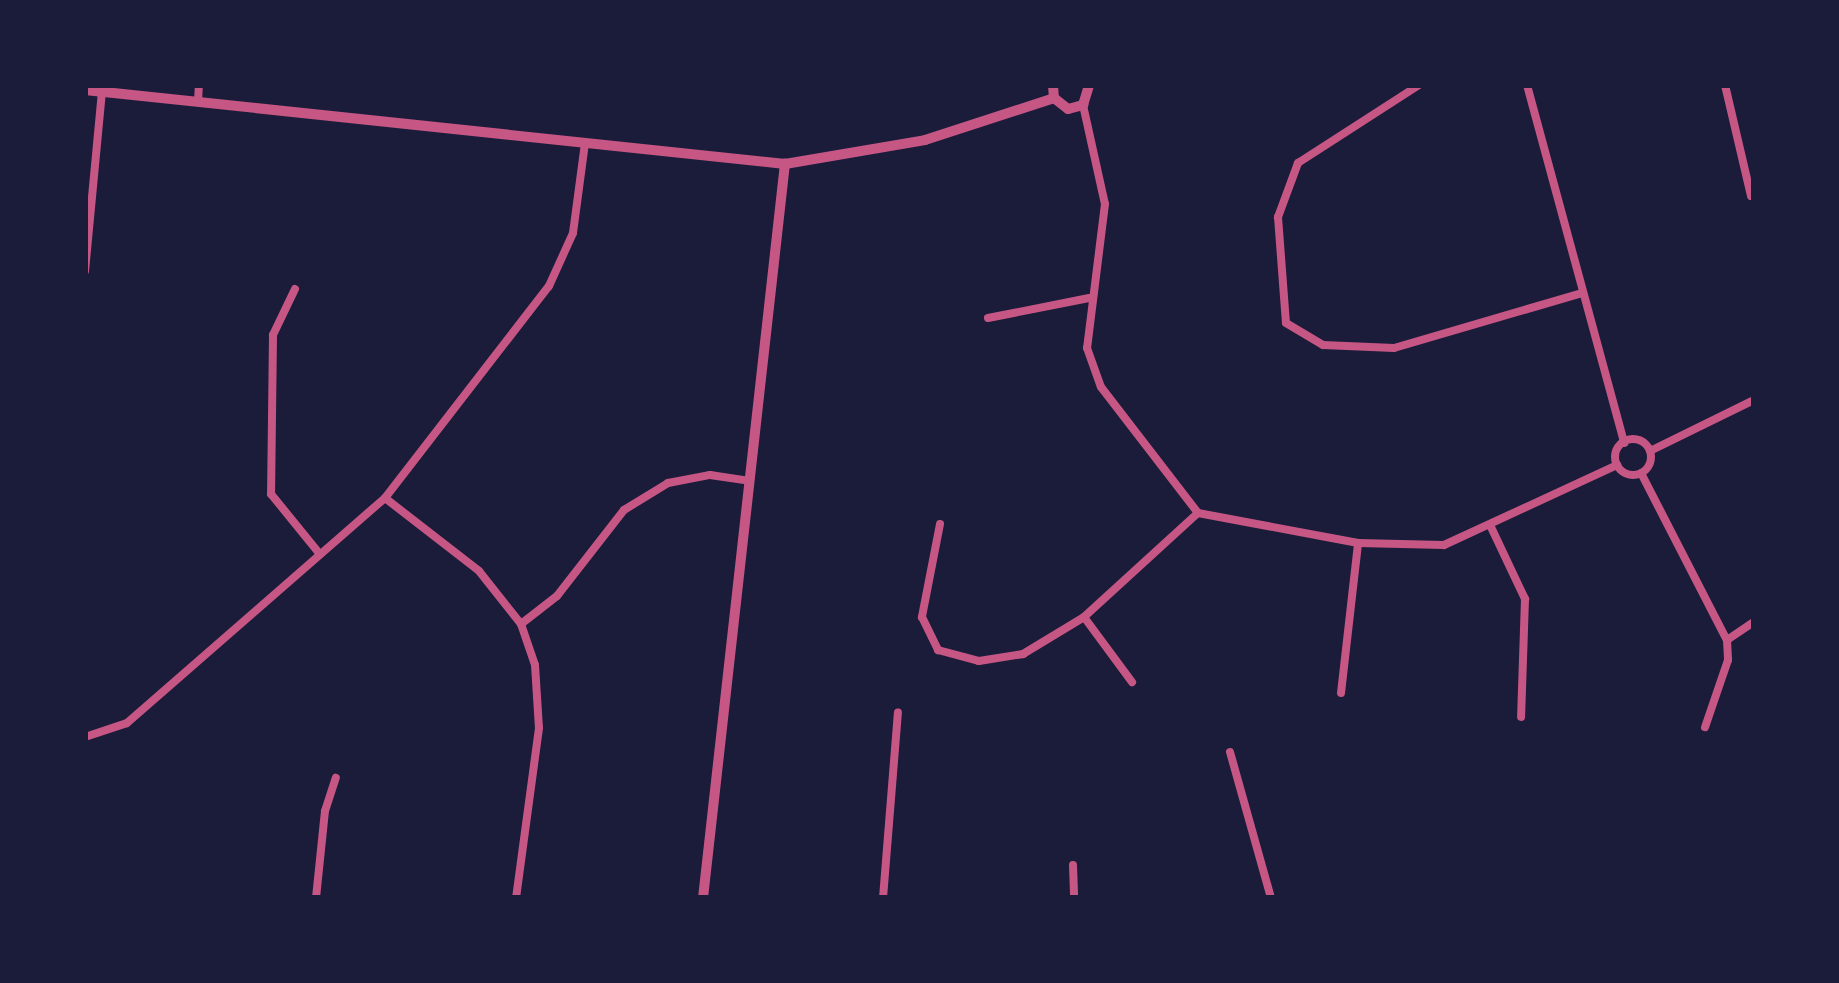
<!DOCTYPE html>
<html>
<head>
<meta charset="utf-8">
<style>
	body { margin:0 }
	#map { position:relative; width:1839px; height:983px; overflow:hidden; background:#1b1b3a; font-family:"Source Serif 4",serif }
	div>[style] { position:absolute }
	.minor>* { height:8px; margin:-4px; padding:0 4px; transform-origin:4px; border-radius:4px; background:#c65784 }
	.minor>.ring { margin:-4px; padding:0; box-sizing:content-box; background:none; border:8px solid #c65784; border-radius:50% }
	.tertiary>* { height:10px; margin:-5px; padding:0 5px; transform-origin:5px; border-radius:5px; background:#c65784 }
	span { translate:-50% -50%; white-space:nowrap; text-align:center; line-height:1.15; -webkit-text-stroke:10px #1b1b3a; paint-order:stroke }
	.frame { position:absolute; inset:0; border:88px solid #1b1b3a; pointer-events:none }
</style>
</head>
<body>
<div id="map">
	<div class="minor">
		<div style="left:1419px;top:85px;width:144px;rotate:147.2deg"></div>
		<div style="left:1298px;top:163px;width:58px;rotate:110.3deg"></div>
		<div style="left:1278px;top:217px;width:106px;rotate:85.7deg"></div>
		<div style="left:1286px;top:323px;width:43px;rotate:30.7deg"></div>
		<div style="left:1323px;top:345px;width:71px;rotate:2.4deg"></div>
		<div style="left:1394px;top:348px;width:193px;rotate:-16.3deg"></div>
		<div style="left:1527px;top:85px;width:371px;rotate:74.8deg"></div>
		<div style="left:1725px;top:85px;width:114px;rotate:76.8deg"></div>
		<div style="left:198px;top:102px;width:17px;rotate:-87deg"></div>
		<div style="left:1083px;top:105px;width:101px;rotate:77.5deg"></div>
		<div style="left:1105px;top:204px;width:145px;rotate:97.1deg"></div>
		<div style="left:1087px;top:348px;width:41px;rotate:70.3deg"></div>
		<div style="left:1101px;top:387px;width:159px;rotate:52.4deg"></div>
		<div style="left:1198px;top:513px;width:163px;rotate:10.6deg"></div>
		<div style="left:1358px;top:543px;width:86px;rotate:1.3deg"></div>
		<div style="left:1444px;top:545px;width:191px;rotate:-24.8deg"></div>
		<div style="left:85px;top:271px;width:180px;rotate:-84.6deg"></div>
		<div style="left:295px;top:289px;width:51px;rotate:115.6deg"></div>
		<div style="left:273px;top:335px;width:159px;rotate:90.7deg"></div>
		<div style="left:271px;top:494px;width:76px;rotate:50.9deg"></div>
		<div style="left:988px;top:318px;width:103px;rotate:-11.2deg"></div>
		<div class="ring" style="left:1615px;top:439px;width:28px;height:28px"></div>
		<div style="left:1650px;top:451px;width:116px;rotate:-26.1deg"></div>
		<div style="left:1641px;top:473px;width:188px;rotate:62.8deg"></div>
		<div style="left:1727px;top:640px;width:20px;rotate:87deg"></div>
		<div style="left:1728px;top:660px;width:71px;rotate:108.9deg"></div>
		<div style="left:385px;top:498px;width:119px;rotate:37.8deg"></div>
		<div style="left:479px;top:571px;width:68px;rotate:51.6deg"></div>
		<div style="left:521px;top:624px;width:43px;rotate:71.1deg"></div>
		<div style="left:535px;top:665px;width:63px;rotate:86.4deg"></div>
		<div style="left:539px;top:728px;width:172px;rotate:97.7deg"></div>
		<div style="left:940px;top:524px;width:95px;rotate:101deg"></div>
		<div style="left:922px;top:617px;width:37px;rotate:64deg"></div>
		<div style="left:938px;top:650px;width:42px;rotate:15deg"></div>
		<div style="left:979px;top:661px;width:45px;rotate:-9deg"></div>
		<div style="left:1023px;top:654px;width:71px;rotate:-31.2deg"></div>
		<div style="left:1084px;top:617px;width:154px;rotate:-42.4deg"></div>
		<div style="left:1491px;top:527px;width:80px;rotate:64.7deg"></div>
		<div style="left:1525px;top:599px;width:118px;rotate:91.9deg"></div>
		<div style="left:1084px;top:617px;width:81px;rotate:53.6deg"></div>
		<div style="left:521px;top:624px;width:46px;rotate:-37.9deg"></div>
		<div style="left:557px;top:596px;width:109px;rotate:-52.1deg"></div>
		<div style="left:624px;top:510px;width:52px;rotate:-31.5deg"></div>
		<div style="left:668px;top:483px;width:43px;rotate:-10.8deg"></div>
		<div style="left:710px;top:475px;width:40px;rotate:8.5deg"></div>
		<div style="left:1727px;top:640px;width:32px;rotate:-34deg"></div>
		<div style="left:1341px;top:693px;width:151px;rotate:-83.5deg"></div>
		<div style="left:85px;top:737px;width:44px;rotate:-18.4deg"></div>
		<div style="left:127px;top:723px;width:342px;rotate:-41.1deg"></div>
		<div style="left:385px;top:498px;width:268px;rotate:-52.3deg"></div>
		<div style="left:549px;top:286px;width:58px;rotate:-65.6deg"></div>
		<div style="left:573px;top:233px;width:91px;rotate:-82.4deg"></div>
		<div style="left:1230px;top:752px;width:152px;rotate:74.3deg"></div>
		<div style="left:1073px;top:865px;width:33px;rotate:88deg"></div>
		<div style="left:316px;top:898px;width:87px;rotate:-84.1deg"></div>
		<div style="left:325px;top:811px;width:35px;rotate:-72deg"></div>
		<div style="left:883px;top:898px;width:186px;rotate:-85.4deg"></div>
	</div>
	<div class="tertiary">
		<div style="left:1053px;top:85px;width:13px;rotate:86deg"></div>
		<div style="left:1054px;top:98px;width:18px;rotate:38deg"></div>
		<div style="left:1068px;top:109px;width:16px;rotate:-15deg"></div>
		<div style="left:1083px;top:105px;width:21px;rotate:-73deg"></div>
		<div style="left:85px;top:90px;width:704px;rotate:6.03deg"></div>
		<div style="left:785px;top:164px;width:142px;rotate:-9.7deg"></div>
		<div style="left:925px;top:140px;width:136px;rotate:-18deg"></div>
		<div style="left:703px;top:898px;width:739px;rotate:-83.63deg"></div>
	</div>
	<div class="frame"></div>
</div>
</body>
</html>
